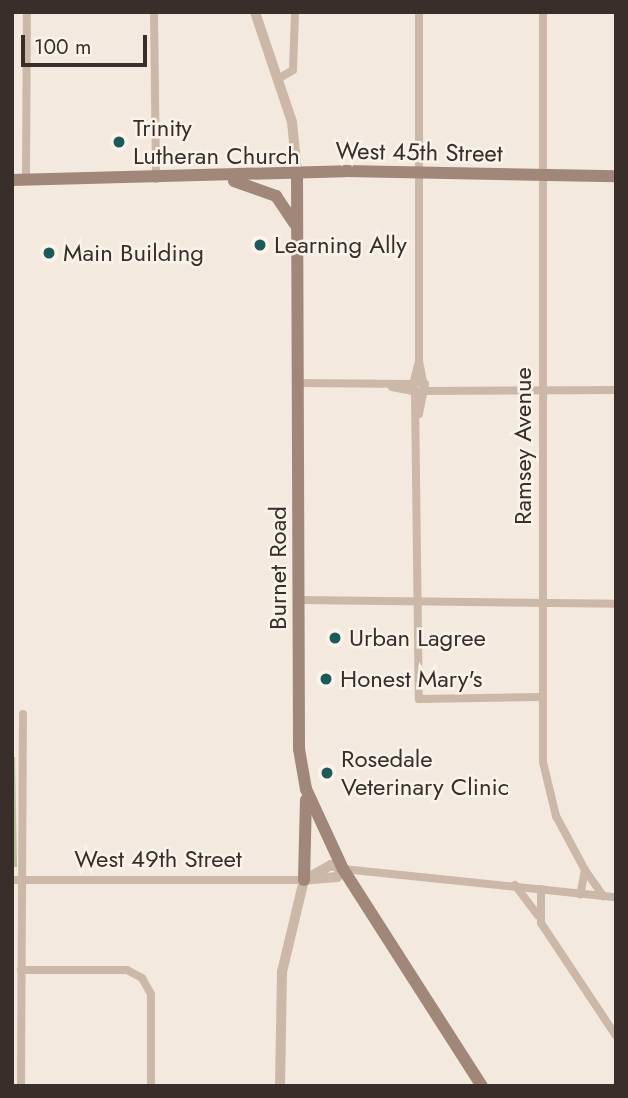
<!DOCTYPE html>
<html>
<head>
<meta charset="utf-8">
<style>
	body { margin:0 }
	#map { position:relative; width:628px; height:1098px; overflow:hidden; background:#f3e9de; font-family:Jost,sans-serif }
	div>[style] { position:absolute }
	.green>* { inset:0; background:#b7c39d }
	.minor>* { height:8px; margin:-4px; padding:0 4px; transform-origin:4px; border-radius:4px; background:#ccb8a9 }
	.tertiary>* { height:10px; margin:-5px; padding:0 5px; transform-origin:5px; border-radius:5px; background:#ccb8a9 }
	.secondary>* { height:12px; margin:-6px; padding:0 6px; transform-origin:6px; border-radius:6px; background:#a0877a }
	.dots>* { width:19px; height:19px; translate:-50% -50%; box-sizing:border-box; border:4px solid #fbf3ea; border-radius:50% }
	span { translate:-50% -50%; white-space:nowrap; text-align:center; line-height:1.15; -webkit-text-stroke:5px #fbf3ea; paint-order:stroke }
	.poi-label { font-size:24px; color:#392e29 }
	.left { translate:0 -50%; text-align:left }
	.street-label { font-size:24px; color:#392e29 }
	.frame { position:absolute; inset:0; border:14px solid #392e29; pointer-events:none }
	.scale { position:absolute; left:21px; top:35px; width:126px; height:32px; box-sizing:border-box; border:4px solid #392e29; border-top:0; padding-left:9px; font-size:21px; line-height:24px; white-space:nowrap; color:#392e29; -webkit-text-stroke:5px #fbf3ea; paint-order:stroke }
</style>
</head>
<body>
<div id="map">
	<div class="green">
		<div style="clip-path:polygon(12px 757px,15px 757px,17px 867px,12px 867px)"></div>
	</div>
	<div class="minor">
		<div style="left:154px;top:12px;width:167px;rotate:89.3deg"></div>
		<div style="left:543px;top:12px;width:750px;rotate:90deg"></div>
		<div style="left:543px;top:762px;width:56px;rotate:76.5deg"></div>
		<div style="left:556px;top:816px;width:61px;rotate:61.8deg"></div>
		<div style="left:585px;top:870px;width:25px;rotate:101deg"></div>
		<div style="left:278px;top:79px;width:17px;rotate:-31deg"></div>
		<div style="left:293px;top:70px;width:58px;rotate:-88deg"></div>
		<div style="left:26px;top:180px;width:168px;rotate:-89.7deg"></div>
		<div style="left:419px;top:361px;width:21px;rotate:79deg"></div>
		<div style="left:415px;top:382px;width:10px;rotate:11deg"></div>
		<div style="left:425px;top:384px;width:9px;rotate:103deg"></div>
		<div style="left:423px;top:393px;width:12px;rotate:-160deg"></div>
		<div style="left:412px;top:389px;width:29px;rotate:-76deg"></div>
		<div style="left:419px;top:361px;width:349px;rotate:-90deg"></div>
		<div style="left:297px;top:383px;width:116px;rotate:0.5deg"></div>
		<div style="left:392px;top:387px;width:21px;rotate:11deg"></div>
		<div style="left:424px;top:391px;width:192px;rotate:-0.3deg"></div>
		<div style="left:415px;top:393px;width:306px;rotate:89.3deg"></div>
		<div style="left:419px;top:699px;width:123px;rotate:-0.9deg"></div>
		<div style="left:419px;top:414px;width:21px;rotate:-79deg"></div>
		<div style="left:299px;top:600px;width:317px;rotate:0.7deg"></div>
		<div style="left:343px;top:869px;width:274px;rotate:5.9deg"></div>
		<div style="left:585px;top:870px;width:32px;rotate:55deg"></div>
		<div style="left:12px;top:880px;width:292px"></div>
		<div style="left:515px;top:885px;width:38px;rotate:53deg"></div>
		<div style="left:541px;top:889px;width:34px;rotate:90deg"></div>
		<div style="left:541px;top:923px;width:136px;rotate:56.4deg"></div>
		<div style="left:21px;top:970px;width:106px"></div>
		<div style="left:127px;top:970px;width:17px;rotate:28deg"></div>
		<div style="left:142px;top:978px;width:18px;rotate:61deg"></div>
		<div style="left:151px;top:994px;width:92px;rotate:90deg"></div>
		<div style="left:21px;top:1086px;width:372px;rotate:-89.7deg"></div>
	</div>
	<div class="tertiary">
		<div style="left:255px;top:12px;width:116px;rotate:71.4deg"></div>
		<div style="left:292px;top:122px;width:50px;rotate:84.3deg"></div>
		<div style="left:331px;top:865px;width:13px;rotate:18deg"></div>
		<div style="left:343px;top:869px;width:10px;rotate:127deg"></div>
		<div style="left:337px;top:877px;width:33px;rotate:175deg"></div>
		<div style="left:304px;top:880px;width:31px;rotate:-29deg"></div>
		<div style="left:280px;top:1086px;width:114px;rotate:-89deg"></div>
		<div style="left:282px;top:972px;width:95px;rotate:-76.6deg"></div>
	</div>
	<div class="secondary">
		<div style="left:297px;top:172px;width:577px;rotate:89.8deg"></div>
		<div style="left:299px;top:749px;width:41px;rotate:80.1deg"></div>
		<div style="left:306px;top:789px;width:88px;rotate:65.2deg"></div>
		<div style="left:343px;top:869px;width:258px;rotate:57.4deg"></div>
		<div style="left:12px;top:180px;width:333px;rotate:-1.5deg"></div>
		<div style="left:345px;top:171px;width:271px;rotate:1.1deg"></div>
		<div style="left:234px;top:181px;width:45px;rotate:19.7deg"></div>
		<div style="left:276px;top:196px;width:34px;rotate:56deg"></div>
		<div style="left:304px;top:880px;width:80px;rotate:-88.6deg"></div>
	</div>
	<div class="dots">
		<div style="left:119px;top:142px;background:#1d5a5c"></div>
		<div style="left:260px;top:245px;background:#1d5a5c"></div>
		<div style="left:49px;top:253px;background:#1d5a5c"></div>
		<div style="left:335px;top:638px;background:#1d5a5c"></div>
		<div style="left:326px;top:679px;background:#1d5a5c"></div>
		<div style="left:327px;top:773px;background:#1d5a5c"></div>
	</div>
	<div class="poi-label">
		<span class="left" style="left:133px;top:142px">Trinity<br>Lutheran Church</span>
		<span class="left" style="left:274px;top:245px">Learning Ally</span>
		<span class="left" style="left:63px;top:253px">Main Building</span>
		<span class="left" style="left:349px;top:638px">Urban Lagree</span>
		<span class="left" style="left:340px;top:679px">Honest Mary's</span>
		<span class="left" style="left:341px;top:773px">Rosedale<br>Veterinary Clinic</span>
	</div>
	<div class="street-label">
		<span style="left:419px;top:152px;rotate:1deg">West 45th Street</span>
		<span style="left:523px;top:446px;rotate:-90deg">Ramsey Avenue</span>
		<span style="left:278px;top:568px;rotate:-90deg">Burnet Road</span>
		<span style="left:158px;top:859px">West 49th Street</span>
	</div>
	<div class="frame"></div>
	<div class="scale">100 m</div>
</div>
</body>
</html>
